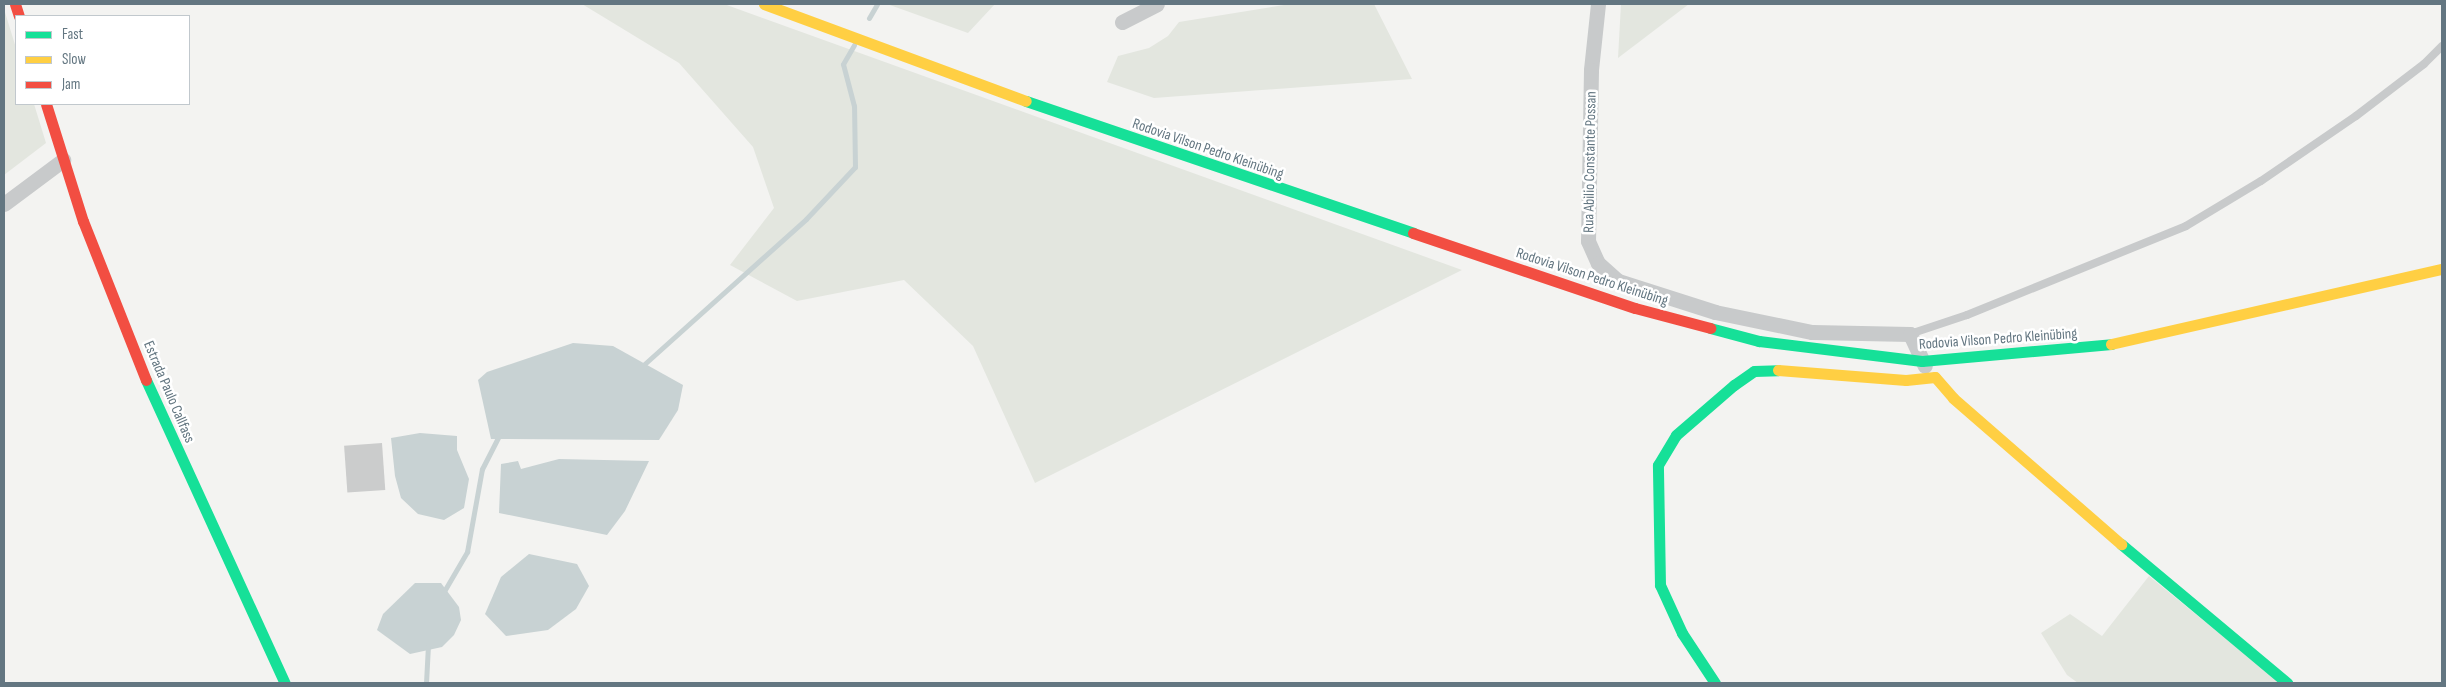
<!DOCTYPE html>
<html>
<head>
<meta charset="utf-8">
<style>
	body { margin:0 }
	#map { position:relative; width:2446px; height:687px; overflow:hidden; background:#f3f3f1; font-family:"Sofia Sans Condensed",sans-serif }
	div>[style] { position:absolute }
	.green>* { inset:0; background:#e3e6df }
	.water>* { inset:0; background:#c8d2d3 }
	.stream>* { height:5px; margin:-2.5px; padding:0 2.5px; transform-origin:2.5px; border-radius:2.5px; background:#c8d2d3 }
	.building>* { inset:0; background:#cbcccc; transform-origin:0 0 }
	.lane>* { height:8px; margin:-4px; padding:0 4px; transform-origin:4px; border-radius:4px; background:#c8cacb }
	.street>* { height:15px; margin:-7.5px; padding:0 7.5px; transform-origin:7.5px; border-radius:7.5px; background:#c8cacb }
	.fast>* { height:11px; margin:-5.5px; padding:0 5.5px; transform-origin:5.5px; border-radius:5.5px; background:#16e098 }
	.slow>* { height:11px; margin:-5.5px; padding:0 5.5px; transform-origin:5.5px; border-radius:5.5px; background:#ffcf43 }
	.jam>* { height:11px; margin:-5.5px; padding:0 5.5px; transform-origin:5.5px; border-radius:5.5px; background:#f24e42 }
	span { translate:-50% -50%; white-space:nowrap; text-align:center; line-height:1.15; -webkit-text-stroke:5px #fff; paint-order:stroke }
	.street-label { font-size:15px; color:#637681 }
	.frame { position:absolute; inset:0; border:5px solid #637681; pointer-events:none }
	.legend { position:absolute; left:15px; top:15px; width:175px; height:90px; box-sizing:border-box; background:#fff; border:1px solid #c1c8cd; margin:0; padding:6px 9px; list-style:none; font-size:15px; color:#637681 }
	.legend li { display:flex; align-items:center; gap:10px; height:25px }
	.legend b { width:25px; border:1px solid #c1c8cd }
</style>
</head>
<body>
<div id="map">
	<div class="green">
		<div style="clip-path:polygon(582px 4px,724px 4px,1462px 270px,1035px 483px,973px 346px,904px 280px,797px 301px,730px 265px,774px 208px,753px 147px,679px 63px)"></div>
		<div style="clip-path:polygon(887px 4px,995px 4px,968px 33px)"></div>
		<div style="clip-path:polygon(1290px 4px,1374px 4px,1412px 79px,1154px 98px,1107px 82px,1118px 56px,1149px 48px,1168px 36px,1179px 22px)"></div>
		<div style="clip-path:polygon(1621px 4px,1689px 4px,1618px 58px)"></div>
		<div style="clip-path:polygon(4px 9px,16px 48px,16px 104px,34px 104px,46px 143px,4px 175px)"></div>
		<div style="clip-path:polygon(2149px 576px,2280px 683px,2078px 683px,2067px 675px,2041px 633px,2070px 614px,2102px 636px)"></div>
	</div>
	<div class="water">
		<div style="clip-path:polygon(573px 343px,613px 346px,683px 385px,678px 410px,659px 440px,491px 439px,478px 380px,487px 372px)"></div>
		<div style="clip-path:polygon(420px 433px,457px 436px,457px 450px,469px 479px,464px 508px,444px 520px,418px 514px,401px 498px,395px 476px,391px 438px)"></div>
		<div style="clip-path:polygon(559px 459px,649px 461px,625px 511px,607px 535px,499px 513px,501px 464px,518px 461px,521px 469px)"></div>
		<div style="clip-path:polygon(529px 554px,577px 564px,589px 586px,576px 609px,548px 630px,506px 636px,485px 614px,501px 577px)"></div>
		<div style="clip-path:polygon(415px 583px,441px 583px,459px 607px,461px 620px,454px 635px,442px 647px,410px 654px,377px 630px,383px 614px)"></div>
	</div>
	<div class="stream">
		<div style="left:869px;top:18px;width:16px;rotate:-60deg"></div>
		<div style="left:640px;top:368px;width:223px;rotate:-41.9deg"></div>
		<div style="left:806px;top:219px;width:71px;rotate:-46.7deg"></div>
		<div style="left:855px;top:167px;width:61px;rotate:-90.9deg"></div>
		<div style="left:854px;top:106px;width:43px;rotate:-104.7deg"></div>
		<div style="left:843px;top:64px;width:22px;rotate:-60deg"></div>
		<div style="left:443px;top:593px;width:48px;rotate:-59.7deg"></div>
		<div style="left:467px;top:552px;width:84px;rotate:-79.8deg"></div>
		<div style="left:482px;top:469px;width:39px;rotate:-63deg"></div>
		<div style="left:426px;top:683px;width:38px;rotate:-87deg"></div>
	</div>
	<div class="building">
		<div style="left:382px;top:443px;width:47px;height:38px;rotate:86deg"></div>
	</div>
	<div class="lane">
		<div style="left:1910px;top:334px;width:60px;rotate:-18.4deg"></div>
		<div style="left:1967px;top:315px;width:236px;rotate:-22.1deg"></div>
		<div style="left:2186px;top:226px;width:87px;rotate:-31deg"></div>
		<div style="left:2261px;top:181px;width:115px;rotate:-34.4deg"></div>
		<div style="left:2356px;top:116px;width:86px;rotate:-37.4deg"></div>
		<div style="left:2424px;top:64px;width:25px;rotate:-45deg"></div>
	</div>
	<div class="street">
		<div style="left:1598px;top:4px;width:66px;rotate:96.1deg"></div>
		<div style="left:1591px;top:70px;width:171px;rotate:91deg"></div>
		<div style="left:1588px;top:241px;width:24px;rotate:66deg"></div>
		<div style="left:1598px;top:263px;width:27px;rotate:42deg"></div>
		<div style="left:1618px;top:281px;width:102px;rotate:17.7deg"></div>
		<div style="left:1715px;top:312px;width:99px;rotate:11.7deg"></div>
		<div style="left:1812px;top:332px;width:98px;rotate:1.2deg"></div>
		<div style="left:1910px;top:334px;width:35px;rotate:65deg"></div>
		<div style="left:1122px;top:22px;width:39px;rotate:-27deg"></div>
		<div style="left:4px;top:204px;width:74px;rotate:-36.7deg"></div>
	</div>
	<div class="fast">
		<div style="left:1026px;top:101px;width:409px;rotate:18.8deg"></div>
		<div style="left:1710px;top:328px;width:51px;rotate:14.9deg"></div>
		<div style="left:1759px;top:341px;width:164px;rotate:7deg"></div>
		<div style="left:1922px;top:361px;width:190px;rotate:-5.1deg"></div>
		<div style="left:146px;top:380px;width:333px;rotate:65.4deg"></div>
		<div style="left:2121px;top:544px;width:217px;rotate:39.9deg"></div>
		<div style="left:1715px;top:683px;width:60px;rotate:-123.4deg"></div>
		<div style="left:1682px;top:633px;width:53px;rotate:-114.6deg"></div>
		<div style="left:1660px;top:585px;width:120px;rotate:-91deg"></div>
		<div style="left:1658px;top:465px;width:35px;rotate:-59deg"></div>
		<div style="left:1676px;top:435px;width:77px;rotate:-40.8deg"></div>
		<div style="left:1734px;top:385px;width:24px;rotate:-35deg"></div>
		<div style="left:1754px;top:371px;width:24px;rotate:-2deg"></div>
	</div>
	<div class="slow">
		<div style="left:764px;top:4px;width:279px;rotate:20.3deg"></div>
		<div style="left:2111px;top:344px;width:339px;rotate:-12.8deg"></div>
		<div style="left:1778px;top:370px;width:128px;rotate:4.5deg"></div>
		<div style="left:1906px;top:380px;width:29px;rotate:-6deg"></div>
		<div style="left:1935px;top:377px;width:28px;rotate:49deg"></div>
		<div style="left:1953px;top:398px;width:223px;rotate:41deg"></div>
	</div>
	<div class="jam">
		<div style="left:15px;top:4px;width:13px;rotate:72deg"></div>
		<div style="left:46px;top:104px;width:123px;rotate:72.5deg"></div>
		<div style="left:83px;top:221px;width:171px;rotate:68.4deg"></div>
		<div style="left:1413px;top:233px;width:234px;rotate:18.7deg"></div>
		<div style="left:1635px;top:308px;width:78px;rotate:14.9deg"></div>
	</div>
	<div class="street-label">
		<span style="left:1208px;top:149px;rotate:19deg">Rodovia Vilson Pedro Kleinübing</span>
		<span style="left:1590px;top:162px;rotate:-89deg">Rua Abilio Constante Possan</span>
		<span style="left:1592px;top:277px;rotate:18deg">Rodovia Vilson Pedro Kleinübing</span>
		<span style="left:1998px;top:339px;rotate:-4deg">Rodovia Vilson Pedro Kleinübing</span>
		<span style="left:169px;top:392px;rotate:67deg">Estrada Paulo Callfass</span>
	</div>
	<div class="frame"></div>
	<ul class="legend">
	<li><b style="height:6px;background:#16e098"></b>Fast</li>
	<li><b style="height:6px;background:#ffcf43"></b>Slow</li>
	<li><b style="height:6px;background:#f24e42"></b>Jam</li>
	</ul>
</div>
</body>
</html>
